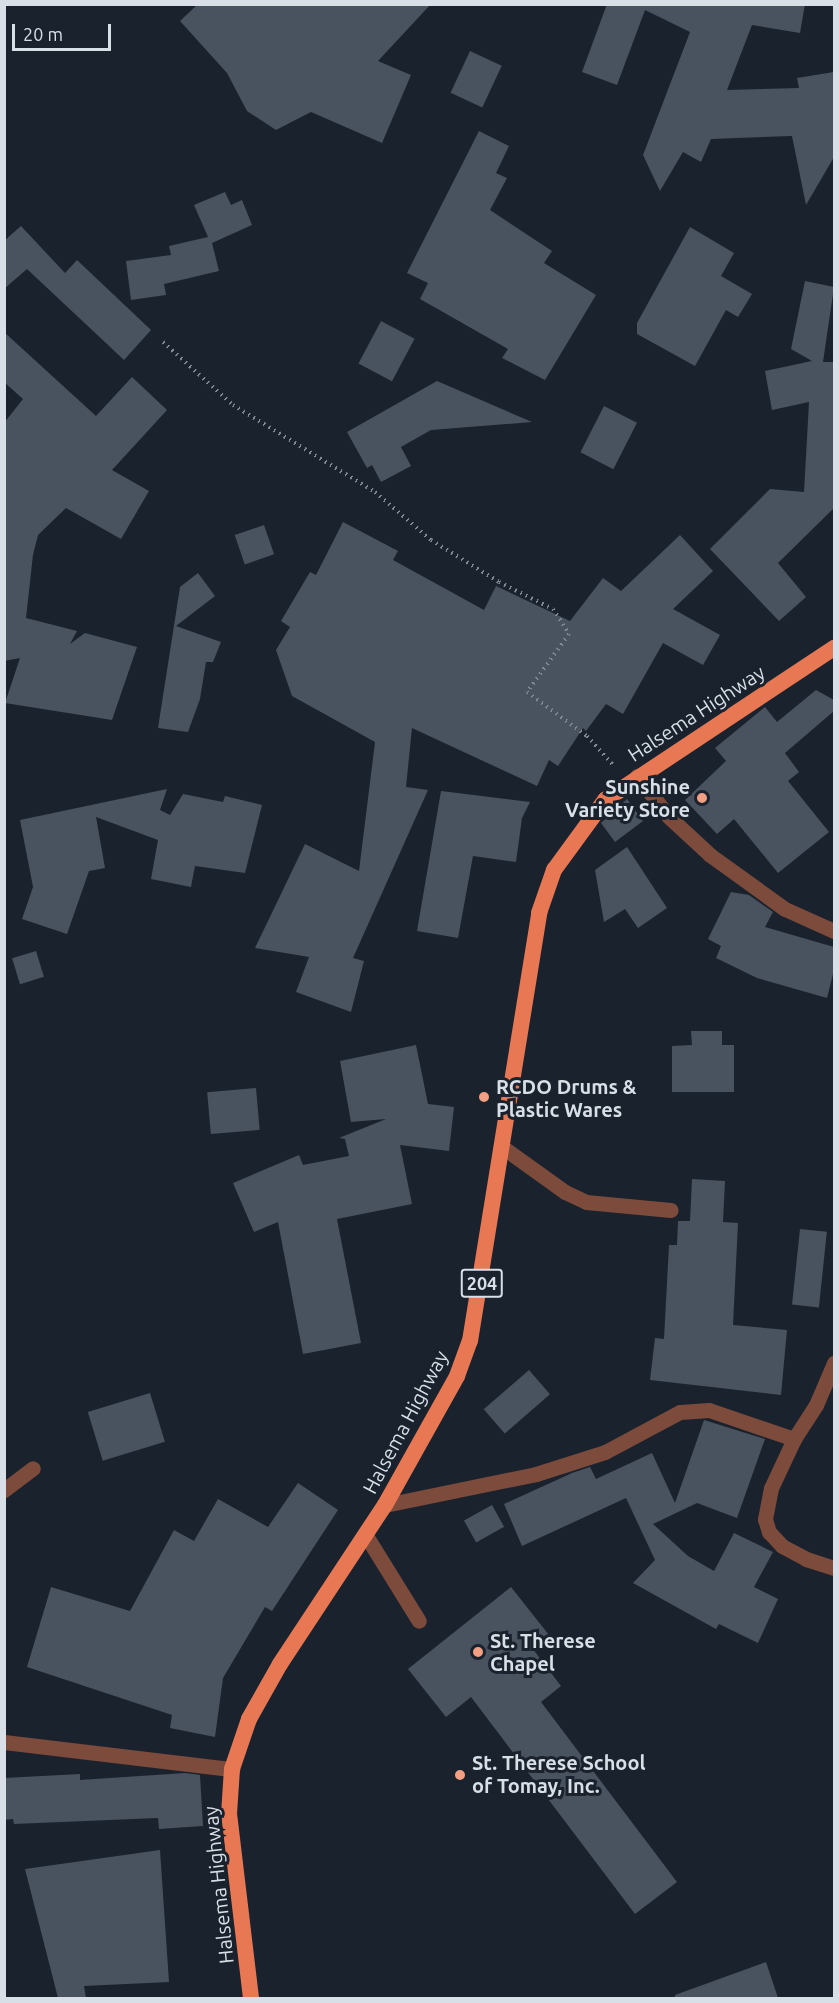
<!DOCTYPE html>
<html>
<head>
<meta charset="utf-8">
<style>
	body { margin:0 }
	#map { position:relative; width:839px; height:2003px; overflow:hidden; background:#1a222d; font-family:Ubuntu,sans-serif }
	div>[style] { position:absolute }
	.building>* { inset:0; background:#49525f; transform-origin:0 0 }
	.path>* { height:4px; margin-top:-2px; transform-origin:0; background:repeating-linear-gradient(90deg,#828992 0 1.5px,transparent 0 6px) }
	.service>* { height:15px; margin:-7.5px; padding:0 7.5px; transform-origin:7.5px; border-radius:7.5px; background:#7c4b3b }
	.minor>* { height:15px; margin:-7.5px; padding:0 7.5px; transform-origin:7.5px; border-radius:7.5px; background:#7c4b3b }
	.trunk>* { height:16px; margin:-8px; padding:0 8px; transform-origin:8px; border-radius:8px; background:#e87853 }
	.dots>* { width:16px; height:16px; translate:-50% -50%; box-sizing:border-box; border:3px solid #1a222d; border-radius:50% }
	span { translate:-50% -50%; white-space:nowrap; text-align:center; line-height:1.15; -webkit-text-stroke:6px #1a222d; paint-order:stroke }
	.shield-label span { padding:2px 4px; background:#1a222d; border:2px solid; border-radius:4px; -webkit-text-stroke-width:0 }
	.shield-label { font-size:18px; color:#d9dfe7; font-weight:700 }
	.street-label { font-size:20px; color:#d9dfe7 }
	.poi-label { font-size:20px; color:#d9dfe7; font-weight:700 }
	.right { translate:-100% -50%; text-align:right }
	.left { translate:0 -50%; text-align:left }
	.frame { position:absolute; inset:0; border:6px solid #d9dfe7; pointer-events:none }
	.scale { position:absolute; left:12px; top:24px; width:99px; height:27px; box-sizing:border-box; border:3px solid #d9dfe7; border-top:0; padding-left:8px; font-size:18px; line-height:21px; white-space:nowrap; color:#d9dfe7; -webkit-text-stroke:4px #1a222d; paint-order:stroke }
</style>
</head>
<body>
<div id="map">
	<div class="building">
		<div style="clip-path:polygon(198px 4px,431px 4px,378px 61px,411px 75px,382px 143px,311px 112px,276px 130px,247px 111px,227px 73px,180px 21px)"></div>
		<div style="clip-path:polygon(607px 4px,805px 4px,800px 33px,752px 25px,727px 90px,799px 88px,797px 78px,834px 72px,834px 157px,806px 205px,792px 136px,711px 139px,701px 162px,683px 152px,660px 191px,643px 155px,690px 32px,645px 10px,617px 85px,582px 72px)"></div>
		<div style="left:470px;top:51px;width:35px;height:46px;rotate:25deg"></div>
		<div style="clip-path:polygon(479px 131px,509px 146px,496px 173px,507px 178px,490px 210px,552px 251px,544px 263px,596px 295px,545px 380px,502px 358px,508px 349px,420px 299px,428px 283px,407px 273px)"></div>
		<div style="clip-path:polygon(225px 192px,231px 205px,242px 200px,252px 225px,212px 243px,219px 271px,164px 284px,166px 295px,131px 300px,126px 261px,171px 255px,169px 246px,208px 237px,194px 205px)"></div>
		<div style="clip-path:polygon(21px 226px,65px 273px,77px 260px,151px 330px,124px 360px,27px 269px,4px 289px,4px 241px)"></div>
		<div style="clip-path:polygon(690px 227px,734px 253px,721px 276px,752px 294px,738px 317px,726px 310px,695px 366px,637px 334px,637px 323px)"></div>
		<div style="clip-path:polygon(805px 281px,834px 287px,823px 362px,834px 362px,834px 508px,778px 563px,806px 597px,779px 621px,710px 549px,770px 489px,804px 492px,809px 402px,772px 410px,765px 371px,812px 361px,791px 349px)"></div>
		<div style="left:381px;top:321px;width:38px;height:48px;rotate:28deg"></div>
		<div style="clip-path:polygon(4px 332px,96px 416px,132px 377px,167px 410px,112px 470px,149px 491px,121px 539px,66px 508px,38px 535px,33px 555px,26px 618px,77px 631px,70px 644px,85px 633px,137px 647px,112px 720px,5px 703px,20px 658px,4px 661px,4px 423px,23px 399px,4px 382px)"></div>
		<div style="clip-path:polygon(437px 381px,532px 422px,431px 430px,401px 447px,411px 466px,381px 482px,372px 465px,367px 468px,347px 432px)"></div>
		<div style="left:604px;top:406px;width:37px;height:52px;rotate:27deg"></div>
		<div style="clip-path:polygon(343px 522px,398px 551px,393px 560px,484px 610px,496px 586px,570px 621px,603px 578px,621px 591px,680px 535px,713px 571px,673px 609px,720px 635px,703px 665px,663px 643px,623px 714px,606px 704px,586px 731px,583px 728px,558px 766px,549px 760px,537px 786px,412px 728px,406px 787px,428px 790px,353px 958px,364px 961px,351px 1012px,296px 992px,309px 957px,255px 948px,305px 844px,359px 871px,375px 742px,292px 696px,276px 650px,290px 627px,281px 621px,310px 572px,316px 575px)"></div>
		<div style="left:264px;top:525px;width:31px;height:31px;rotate:71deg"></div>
		<div style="clip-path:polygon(198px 573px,215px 596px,176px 626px,221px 642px,213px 662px,206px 662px,200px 699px,188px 732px,158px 728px,180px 587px)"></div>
		<div style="clip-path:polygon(816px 690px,834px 700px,834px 711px,785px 753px,799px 772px,788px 781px,829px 832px,778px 873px,734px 819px,717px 834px,685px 800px,726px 761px,715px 748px,765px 707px,777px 722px)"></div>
		<div style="clip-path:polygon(167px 789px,160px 810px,170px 815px,183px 794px,223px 802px,225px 796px,262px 805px,245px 873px,195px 866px,191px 887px,151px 879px,158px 840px,96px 817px,105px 868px,89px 871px,67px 934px,22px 919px,33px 887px,20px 820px)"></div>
		<div style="clip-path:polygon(441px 791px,530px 802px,522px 818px,516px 862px,473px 856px,458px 938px,417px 931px)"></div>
		<div style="clip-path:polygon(627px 799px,643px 821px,615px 842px,601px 823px)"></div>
		<div style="clip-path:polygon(627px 847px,667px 908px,638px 928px,625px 909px,604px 922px,595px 870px)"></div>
		<div style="clip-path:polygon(731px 892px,749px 895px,773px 912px,765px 927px,834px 947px,834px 970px,827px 998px,757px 978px,716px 958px,721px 946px,708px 939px)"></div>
		<div style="left:36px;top:951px;width:27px;height:25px;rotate:73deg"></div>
		<div style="clip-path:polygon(691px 1031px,722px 1031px,722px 1045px,734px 1045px,734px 1092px,672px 1092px,672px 1046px,692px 1045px)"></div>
		<div style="clip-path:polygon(416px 1045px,428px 1104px,454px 1107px,449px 1151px,400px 1145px,412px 1204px,337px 1219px,361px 1343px,303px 1354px,278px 1222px,254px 1232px,233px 1183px,299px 1155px,303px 1165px,349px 1156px,345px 1139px,339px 1138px,386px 1119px,351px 1122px,340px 1061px)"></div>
		<div style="left:256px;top:1088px;width:42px;height:49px;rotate:85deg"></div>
		<div style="clip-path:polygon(692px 1179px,725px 1181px,723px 1222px,738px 1223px,733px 1325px,787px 1330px,781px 1395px,650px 1380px,655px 1338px,664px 1339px,669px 1245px,677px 1245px,678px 1221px,690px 1221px)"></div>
		<div style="left:800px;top:1229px;width:27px;height:76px;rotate:6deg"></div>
		<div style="left:529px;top:1370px;width:32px;height:60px;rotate:49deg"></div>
		<div style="left:150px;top:1393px;width:51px;height:65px;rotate:73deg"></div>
		<div style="clip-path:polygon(704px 1420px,765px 1439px,737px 1518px,697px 1503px,653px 1524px,688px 1556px,714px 1571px,734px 1533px,773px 1552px,754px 1587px,778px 1599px,758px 1643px,719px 1624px,716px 1629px,633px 1583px,655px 1560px,626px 1498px,522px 1546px,504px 1504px,572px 1473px,590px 1467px,596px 1479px,652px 1453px,675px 1503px)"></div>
		<div style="clip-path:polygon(298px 1483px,338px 1510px,272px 1611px,265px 1607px,223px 1678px,215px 1737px,170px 1728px,172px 1715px,27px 1667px,51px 1587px,130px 1611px,174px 1530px,194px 1541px,218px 1499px,268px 1527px)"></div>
		<div style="left:492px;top:1505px;width:25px;height:32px;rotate:61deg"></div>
		<div style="clip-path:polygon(511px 1587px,549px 1635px,532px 1648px,561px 1686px,541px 1702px,677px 1882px,635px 1914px,471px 1697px,446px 1717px,408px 1669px)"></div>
		<div style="clip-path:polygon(185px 1773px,200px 1775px,203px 1826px,159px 1829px,158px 1818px,14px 1824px,13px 1819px,4px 1820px,4px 1778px,80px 1774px,80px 1780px)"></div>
		<div style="clip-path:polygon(160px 1850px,169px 1982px,84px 1986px,86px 1998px,58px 1998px,25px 1869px)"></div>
		<div style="clip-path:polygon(766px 1962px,778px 1998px,675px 1998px,675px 1995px)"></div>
	</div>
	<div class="path">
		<div style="left:163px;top:342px;width:94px;rotate:42deg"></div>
		<div style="left:233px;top:405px;width:167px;rotate:31.5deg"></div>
		<div style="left:375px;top:492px;width:74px;rotate:40.6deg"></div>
		<div style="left:431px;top:540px;width:80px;rotate:31.7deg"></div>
		<div style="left:499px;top:582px;width:60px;rotate:26.6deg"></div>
		<div style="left:553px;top:609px;width:30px;rotate:57deg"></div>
		<div style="left:569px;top:634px;width:72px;rotate:125.9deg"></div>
		<div style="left:527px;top:692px;width:74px;rotate:36.3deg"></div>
		<div style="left:587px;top:736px;width:40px;rotate:48deg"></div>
	</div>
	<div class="service">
		<div style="left:501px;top:1146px;width:79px;rotate:35.7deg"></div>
		<div style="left:565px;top:1192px;width:23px;rotate:25deg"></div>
		<div style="left:586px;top:1202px;width:85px;rotate:5.4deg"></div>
		<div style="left:365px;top:1534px;width:102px;rotate:58.2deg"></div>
	</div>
	<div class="minor">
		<div style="left:637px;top:776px;width:52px;rotate:52deg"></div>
		<div style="left:669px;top:817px;width:56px;rotate:42.8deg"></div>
		<div style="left:710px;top:855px;width:92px;rotate:35.8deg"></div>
		<div style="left:785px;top:909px;width:54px;rotate:24.2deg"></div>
		<div style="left:794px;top:1439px;width:54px;rotate:115.1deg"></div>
		<div style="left:771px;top:1488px;width:32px;rotate:101deg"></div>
		<div style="left:765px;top:1519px;width:14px;rotate:73deg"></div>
		<div style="left:769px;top:1532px;width:19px;rotate:47deg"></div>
		<div style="left:782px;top:1546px;width:27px;rotate:28deg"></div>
		<div style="left:806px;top:1559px;width:29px;rotate:18deg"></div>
		<div style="left:4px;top:1490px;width:36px;rotate:-37deg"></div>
		<div style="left:385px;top:1505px;width:154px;rotate:-11.6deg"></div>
		<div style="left:536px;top:1474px;width:72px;rotate:-17.7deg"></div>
		<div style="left:605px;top:1452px;width:85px;rotate:-28.1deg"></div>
		<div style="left:680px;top:1412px;width:29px;rotate:-4deg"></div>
		<div style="left:709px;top:1410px;width:90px;rotate:18.8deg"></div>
		<div style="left:794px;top:1439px;width:40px;rotate:-57.1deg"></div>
		<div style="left:816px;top:1405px;width:46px;rotate:-66.8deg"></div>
		<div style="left:4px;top:1742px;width:230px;rotate:6.8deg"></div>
	</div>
	<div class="trunk">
		<div style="left:251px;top:1998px;width:185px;rotate:-96.8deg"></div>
		<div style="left:229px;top:1814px;width:45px;rotate:-86.2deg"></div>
		<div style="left:232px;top:1769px;width:53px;rotate:-71.2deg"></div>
		<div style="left:249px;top:1719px;width:63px;rotate:-60.6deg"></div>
		<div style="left:280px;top:1664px;width:191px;rotate:-56.6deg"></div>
		<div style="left:385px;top:1505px;width:148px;rotate:-60.8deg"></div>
		<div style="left:457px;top:1376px;width:37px;rotate:-70deg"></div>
		<div style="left:470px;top:1341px;width:434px;rotate:-80.8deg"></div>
		<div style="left:539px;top:913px;width:46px;rotate:-70.8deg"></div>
		<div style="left:554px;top:870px;width:87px;rotate:-53.9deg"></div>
		<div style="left:605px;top:800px;width:275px;rotate:-33.6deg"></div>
	</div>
	<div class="dots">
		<div style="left:702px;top:798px;background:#f39f83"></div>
		<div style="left:484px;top:1097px;background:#f39f83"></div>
		<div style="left:478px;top:1652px;background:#f39f83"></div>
		<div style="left:460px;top:1775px;background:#f39f83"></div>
	</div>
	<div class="shield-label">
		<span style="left:482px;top:1283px">204</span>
	</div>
	<div class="street-label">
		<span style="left:696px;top:713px;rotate:-33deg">Halsema Highway</span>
		<span style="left:405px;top:1422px;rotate:-62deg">Halsema Highway</span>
		<span style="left:218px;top:1885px;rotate:-96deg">Halsema Highway</span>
	</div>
	<div class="poi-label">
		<span class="right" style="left:690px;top:798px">Sunshine<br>Variety Store</span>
		<span class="left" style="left:496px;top:1098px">RCDO Drums &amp;<br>Plastic Wares</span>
		<span class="left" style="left:490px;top:1652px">St. Therese<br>Chapel</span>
		<span class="left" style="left:472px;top:1774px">St. Therese School<br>of Tomay, Inc.</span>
	</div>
	<div class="frame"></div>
	<div class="scale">20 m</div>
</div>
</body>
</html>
